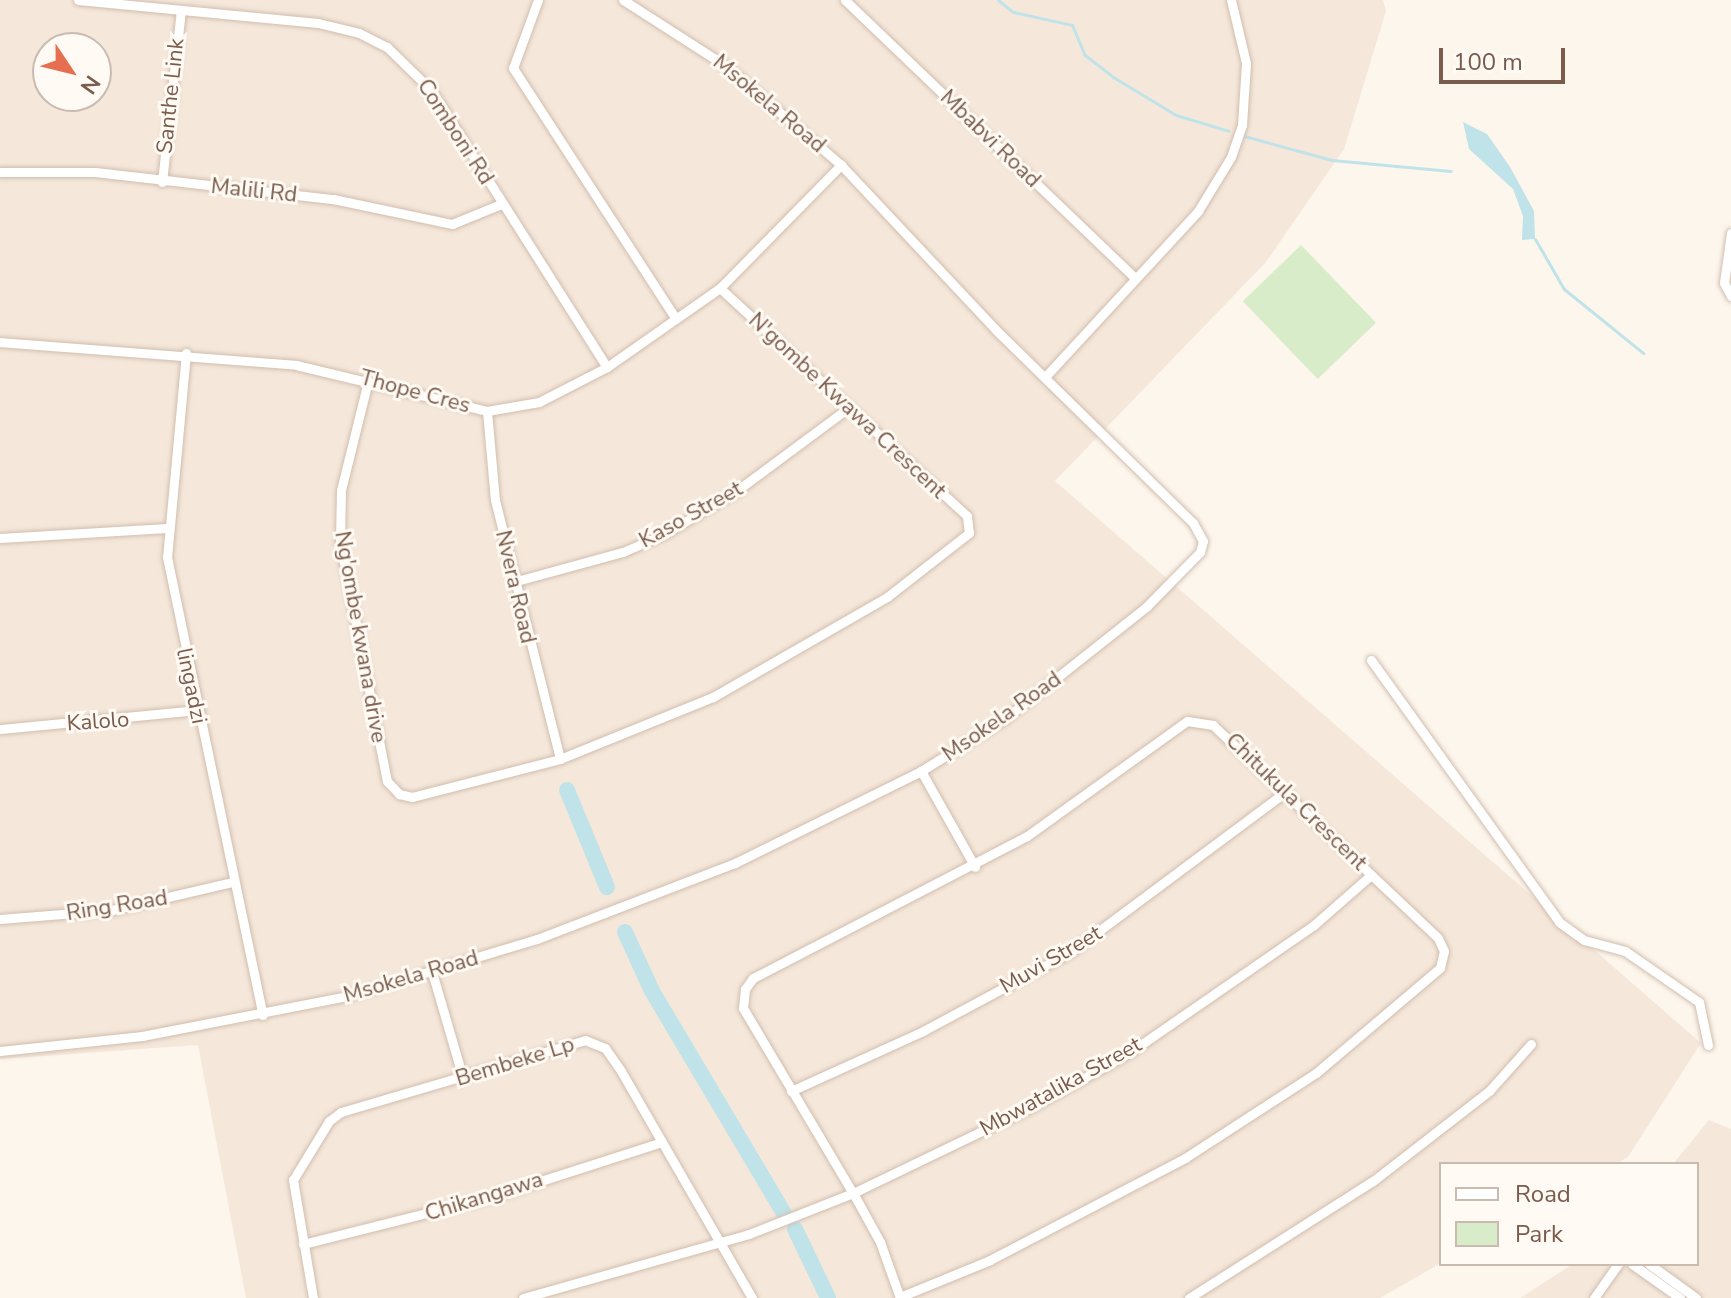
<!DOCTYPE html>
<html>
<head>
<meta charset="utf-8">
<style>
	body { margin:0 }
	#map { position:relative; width:1731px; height:1298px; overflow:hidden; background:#fdf6ec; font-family:"Nunito Sans",sans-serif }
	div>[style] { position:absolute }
	.residential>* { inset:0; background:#f5e8da }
	.green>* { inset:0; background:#d8ecc9; transform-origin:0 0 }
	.water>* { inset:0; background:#bfe3e8 }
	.stream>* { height:3px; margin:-1.5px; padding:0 1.5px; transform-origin:1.5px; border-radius:1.5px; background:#bfe3e8 }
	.river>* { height:16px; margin:-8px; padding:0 8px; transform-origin:8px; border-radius:8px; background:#bfe3e8 }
	.roads { filter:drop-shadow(0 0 2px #d1beb0) drop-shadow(0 0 2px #d1beb0) }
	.street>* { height:9px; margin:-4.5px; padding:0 4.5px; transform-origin:4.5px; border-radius:4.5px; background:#fff }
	span { translate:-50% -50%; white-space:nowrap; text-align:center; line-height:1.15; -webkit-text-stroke:6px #fffaf3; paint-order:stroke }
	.street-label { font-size:22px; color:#7a5c4d }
	.legend { position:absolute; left:1439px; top:1162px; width:260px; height:104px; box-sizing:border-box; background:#fffaf3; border:2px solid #cabbb1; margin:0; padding:10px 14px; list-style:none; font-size:24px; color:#7a5c4d }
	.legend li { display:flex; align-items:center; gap:16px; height:40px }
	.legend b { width:40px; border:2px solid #cabbb1 }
	.north { position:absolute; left:32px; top:32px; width:80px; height:80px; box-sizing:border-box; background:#fffaf3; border:2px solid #cabbb1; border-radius:50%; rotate:125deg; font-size:22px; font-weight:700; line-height:32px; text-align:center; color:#7a5c4d }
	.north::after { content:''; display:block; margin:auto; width:28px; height:36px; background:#e76f51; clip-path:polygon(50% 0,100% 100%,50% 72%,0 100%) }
	.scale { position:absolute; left:1439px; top:48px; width:126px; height:36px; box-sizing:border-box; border:4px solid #7a5c4d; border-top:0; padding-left:10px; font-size:24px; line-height:28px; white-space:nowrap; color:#7a5c4d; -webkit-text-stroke:6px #fffaf3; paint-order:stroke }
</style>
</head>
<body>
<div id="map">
	<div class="residential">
		<div style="clip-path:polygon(evenodd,0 0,1383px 0,1386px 11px,1344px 149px,1266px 262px,1055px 481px,1701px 1043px,1628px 1157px,1616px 1164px,1441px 1164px,1441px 1263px,1380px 1298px,246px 1298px,198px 1045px,0 1059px,0 0,48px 48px,96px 48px,96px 96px,48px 96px,48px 48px)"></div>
		<div style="clip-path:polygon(1709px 1120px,1731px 1129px,1731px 1298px,1520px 1298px,1573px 1264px,1697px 1264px,1697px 1164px,1673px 1164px)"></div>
	</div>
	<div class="green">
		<div style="left:1301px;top:245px;width:108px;height:81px;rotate:46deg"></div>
	</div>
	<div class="water">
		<div style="clip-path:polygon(1463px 122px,1487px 134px,1510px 167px,1534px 211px,1535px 239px,1522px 240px,1523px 216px,1513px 189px,1469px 149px)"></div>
	</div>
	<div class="stream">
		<div style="left:998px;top:0;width:19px;rotate:39deg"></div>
		<div style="left:1013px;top:12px;width:60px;rotate:12.4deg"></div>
		<div style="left:1072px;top:25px;width:33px;rotate:67deg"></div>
		<div style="left:1085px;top:55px;width:36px;rotate:38deg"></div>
		<div style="left:1113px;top:77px;width:74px;rotate:31.1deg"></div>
		<div style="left:1176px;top:115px;width:55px;rotate:16.8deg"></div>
		<div style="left:1244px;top:136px;width:91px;rotate:15.3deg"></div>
		<div style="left:1332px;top:160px;width:119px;rotate:5.3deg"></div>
		<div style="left:1535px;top:239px;width:58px;rotate:59.9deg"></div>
		<div style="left:1564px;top:289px;width:102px;rotate:39deg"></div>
	</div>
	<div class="river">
		<div style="left:567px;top:790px;width:105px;rotate:67.6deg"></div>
		<div style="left:625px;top:932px;width:65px;rotate:65.4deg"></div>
		<div style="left:652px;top:991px;width:257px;rotate:59.3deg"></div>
		<div style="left:795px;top:1229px;width:76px;rotate:64.4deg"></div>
	</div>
	<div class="roads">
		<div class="street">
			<div style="left:78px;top:0;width:241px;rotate:5.5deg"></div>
			<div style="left:318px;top:23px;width:42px;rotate:13.7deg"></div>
			<div style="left:359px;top:33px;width:31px;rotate:27deg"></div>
			<div style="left:387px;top:47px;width:62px;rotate:44.3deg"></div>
			<div style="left:431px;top:90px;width:328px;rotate:57.6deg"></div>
			<div style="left:538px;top:0;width:72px;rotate:110.2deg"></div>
			<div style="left:513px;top:68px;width:299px;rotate:57deg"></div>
			<div style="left:845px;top:0;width:402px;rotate:43.8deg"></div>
			<div style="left:0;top:172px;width:95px"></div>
			<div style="left:95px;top:172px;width:240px;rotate:6.5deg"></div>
			<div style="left:333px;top:199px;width:122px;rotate:11.9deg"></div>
			<div style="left:452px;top:224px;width:53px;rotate:-22.2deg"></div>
			<div style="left:162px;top:182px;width:172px;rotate:-83.7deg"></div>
			<div style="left:1731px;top:233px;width:50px;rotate:98deg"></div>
			<div style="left:1724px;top:283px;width:15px;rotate:62deg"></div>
			<div style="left:0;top:342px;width:297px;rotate:4.4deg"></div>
			<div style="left:296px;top:365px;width:196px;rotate:13.5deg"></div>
			<div style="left:487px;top:411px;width:53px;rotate:-9.8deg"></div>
			<div style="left:539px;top:402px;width:76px;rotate:-27.2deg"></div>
			<div style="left:607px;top:367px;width:138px;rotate:-35deg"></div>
			<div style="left:720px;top:288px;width:173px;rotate:-45.5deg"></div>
			<div style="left:186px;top:353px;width:205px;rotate:95.3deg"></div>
			<div style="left:167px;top:557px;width:468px;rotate:78.2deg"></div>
			<div style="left:1045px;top:377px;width:226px;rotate:-47.3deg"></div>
			<div style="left:1198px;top:211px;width:63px;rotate:-58.6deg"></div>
			<div style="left:1231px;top:157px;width:34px;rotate:-71deg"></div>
			<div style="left:1242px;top:125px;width:62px;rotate:-86.3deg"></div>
			<div style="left:1246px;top:63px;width:65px;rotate:-103.4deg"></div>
			<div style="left:368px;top:381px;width:112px;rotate:103.9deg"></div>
			<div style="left:341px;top:490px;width:52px;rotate:91.1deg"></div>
			<div style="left:340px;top:542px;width:244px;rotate:78.9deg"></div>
			<div style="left:387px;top:781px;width:18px;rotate:47deg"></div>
			<div style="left:399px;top:794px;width:13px;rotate:13deg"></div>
			<div style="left:412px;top:797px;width:153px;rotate:-14.4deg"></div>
			<div style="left:560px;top:759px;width:165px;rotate:-22.1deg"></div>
			<div style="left:713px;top:697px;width:201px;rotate:-29.9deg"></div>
			<div style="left:887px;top:597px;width:104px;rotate:-38deg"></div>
			<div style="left:969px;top:533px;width:17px;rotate:-97deg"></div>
			<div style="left:967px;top:516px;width:336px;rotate:-137.3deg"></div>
			<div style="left:487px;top:411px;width:89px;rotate:84.9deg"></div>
			<div style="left:495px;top:500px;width:267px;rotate:75.9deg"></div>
			<div style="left:0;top:538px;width:167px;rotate:-3.4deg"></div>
			<div style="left:513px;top:582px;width:114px;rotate:-15.3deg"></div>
			<div style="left:623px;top:552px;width:47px;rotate:-23.8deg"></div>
			<div style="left:666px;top:533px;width:80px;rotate:-30.7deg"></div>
			<div style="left:735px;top:492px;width:141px;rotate:-36.6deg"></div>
			<div style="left:1371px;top:660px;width:322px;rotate:54.3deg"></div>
			<div style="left:1559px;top:922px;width:31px;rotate:36deg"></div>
			<div style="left:1584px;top:940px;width:42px;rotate:15deg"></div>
			<div style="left:1625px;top:951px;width:90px;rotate:34.6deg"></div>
			<div style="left:1699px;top:1002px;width:44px;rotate:78.2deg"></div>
			<div style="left:0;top:729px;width:197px;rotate:-5.5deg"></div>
			<div style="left:921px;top:771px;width:110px;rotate:60.6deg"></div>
			<div style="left:0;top:919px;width:112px;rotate:-4.6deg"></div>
			<div style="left:112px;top:910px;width:123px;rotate:-13.1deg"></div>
			<div style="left:432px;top:972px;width:110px;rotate:73.7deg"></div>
			<div style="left:0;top:1051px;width:143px;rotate:-6deg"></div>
			<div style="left:142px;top:1036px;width:210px;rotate:-11deg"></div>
			<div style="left:348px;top:996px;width:197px;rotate:-16.8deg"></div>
			<div style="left:537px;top:939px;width:212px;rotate:-21deg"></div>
			<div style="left:735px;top:863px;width:208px;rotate:-26.3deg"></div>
			<div style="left:921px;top:771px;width:100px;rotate:-31.9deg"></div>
			<div style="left:1006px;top:718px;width:179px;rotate:-38.4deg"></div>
			<div style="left:1146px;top:607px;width:77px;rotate:-45.5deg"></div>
			<div style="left:1200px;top:552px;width:11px;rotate:-75deg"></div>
			<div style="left:1203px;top:541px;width:21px;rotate:-119deg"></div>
			<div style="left:1193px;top:523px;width:276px;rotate:-135.6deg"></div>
			<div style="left:996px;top:330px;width:226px;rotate:-133.2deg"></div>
			<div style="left:841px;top:165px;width:152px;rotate:-139.3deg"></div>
			<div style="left:726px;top:66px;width:122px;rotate:-147.3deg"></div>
			<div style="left:791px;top:1091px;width:145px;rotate:-24.4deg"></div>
			<div style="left:923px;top:1031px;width:169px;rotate:-28.2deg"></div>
			<div style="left:1072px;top:951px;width:268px;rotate:-36.7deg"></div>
			<div style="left:303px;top:1244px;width:197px;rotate:-14.1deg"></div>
			<div style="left:494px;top:1196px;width:176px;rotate:-17.8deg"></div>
			<div style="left:1632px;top:1264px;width:59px;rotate:35.3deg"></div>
			<div style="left:1649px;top:1264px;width:58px;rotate:35.9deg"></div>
			<div style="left:900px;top:1297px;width:97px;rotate:-22.3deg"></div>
			<div style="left:990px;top:1260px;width:220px;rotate:-27.6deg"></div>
			<div style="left:1185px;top:1158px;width:156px;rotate:-33deg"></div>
			<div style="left:1316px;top:1073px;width:162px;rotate:-40.3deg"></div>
			<div style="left:1440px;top:968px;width:17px;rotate:-77deg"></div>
			<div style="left:1444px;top:951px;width:14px;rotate:-115deg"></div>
			<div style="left:1438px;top:938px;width:310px;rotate:-136.6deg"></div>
			<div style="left:1213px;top:725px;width:26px;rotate:-171deg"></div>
			<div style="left:1187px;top:721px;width:197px;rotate:144.3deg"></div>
			<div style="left:1027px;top:836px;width:309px;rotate:152.6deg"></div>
			<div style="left:753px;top:978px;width:14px;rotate:126deg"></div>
			<div style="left:745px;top:989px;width:19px;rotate:96deg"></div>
			<div style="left:743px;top:1008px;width:215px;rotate:59.3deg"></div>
			<div style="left:853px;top:1193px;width:56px;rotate:61.1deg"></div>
			<div style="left:880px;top:1242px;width:59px;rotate:70.3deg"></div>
			<div style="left:313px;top:1298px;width:120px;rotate:-99.6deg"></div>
			<div style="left:293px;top:1180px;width:69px;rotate:-58.6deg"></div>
			<div style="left:329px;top:1121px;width:15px;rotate:-37deg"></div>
			<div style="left:341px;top:1112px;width:254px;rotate:-16.4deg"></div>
			<div style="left:585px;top:1040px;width:22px;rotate:22deg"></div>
			<div style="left:605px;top:1048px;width:28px;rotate:55deg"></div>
			<div style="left:621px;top:1071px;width:262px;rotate:60deg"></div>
			<div style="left:523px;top:1298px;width:235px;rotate:-15.8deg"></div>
			<div style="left:749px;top:1234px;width:112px;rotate:-21.5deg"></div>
			<div style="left:853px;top:1193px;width:196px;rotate:-25.7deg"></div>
			<div style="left:1030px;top:1108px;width:113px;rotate:-29.1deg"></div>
			<div style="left:1129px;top:1053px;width:225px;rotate:-34.7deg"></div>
			<div style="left:1314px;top:925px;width:76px;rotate:-41.3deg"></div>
			<div style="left:1189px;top:1298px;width:218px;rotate:-32.5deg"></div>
			<div style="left:1373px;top:1181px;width:147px;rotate:-37.8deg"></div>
			<div style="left:1489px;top:1091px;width:63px;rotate:-48.2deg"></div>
			<div style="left:1594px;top:1298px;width:42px;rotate:-54.8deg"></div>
		</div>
	</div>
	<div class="street-label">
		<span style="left:171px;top:96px;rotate:-84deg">Santhe Link</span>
		<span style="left:769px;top:104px;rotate:40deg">Msokela Road</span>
		<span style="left:455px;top:132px;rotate:57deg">Comboni Rd</span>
		<span style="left:990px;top:139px;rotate:44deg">Mbabvi Road</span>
		<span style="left:254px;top:191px;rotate:6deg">Malili Rd</span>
		<span style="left:415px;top:392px;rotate:15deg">Thope Cres</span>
		<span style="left:847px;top:406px;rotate:43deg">N'gombe Kwawa Crescent</span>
		<span style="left:691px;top:515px;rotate:-29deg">Kaso Street</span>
		<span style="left:515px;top:587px;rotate:77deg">Nvera Road</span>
		<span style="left:360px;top:637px;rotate:80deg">Ng'ombe kwana drive</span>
		<span style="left:191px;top:686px;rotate:78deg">lingadzi</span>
		<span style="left:1002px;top:717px;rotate:-35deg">Msokela Road</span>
		<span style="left:98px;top:722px;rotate:-4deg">Kalolo</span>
		<span style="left:1296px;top:802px;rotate:44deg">Chitukula Crescent</span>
		<span style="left:117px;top:906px;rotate:-9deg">Ring Road</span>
		<span style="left:1051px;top:960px;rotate:-30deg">Muvi Street</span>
		<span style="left:411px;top:977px;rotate:-16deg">Msokela Road</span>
		<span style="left:515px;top:1062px;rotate:-17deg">Bembeke Lp</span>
		<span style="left:1061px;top:1087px;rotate:-29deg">Mbwatalika Street</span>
		<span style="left:484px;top:1197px;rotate:-17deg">Chikangawa</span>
	</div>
	<ul class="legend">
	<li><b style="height:10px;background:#fff"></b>Road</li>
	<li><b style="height:22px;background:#d8ecc9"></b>Park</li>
	</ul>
	<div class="north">N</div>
	<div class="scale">100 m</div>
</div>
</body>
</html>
